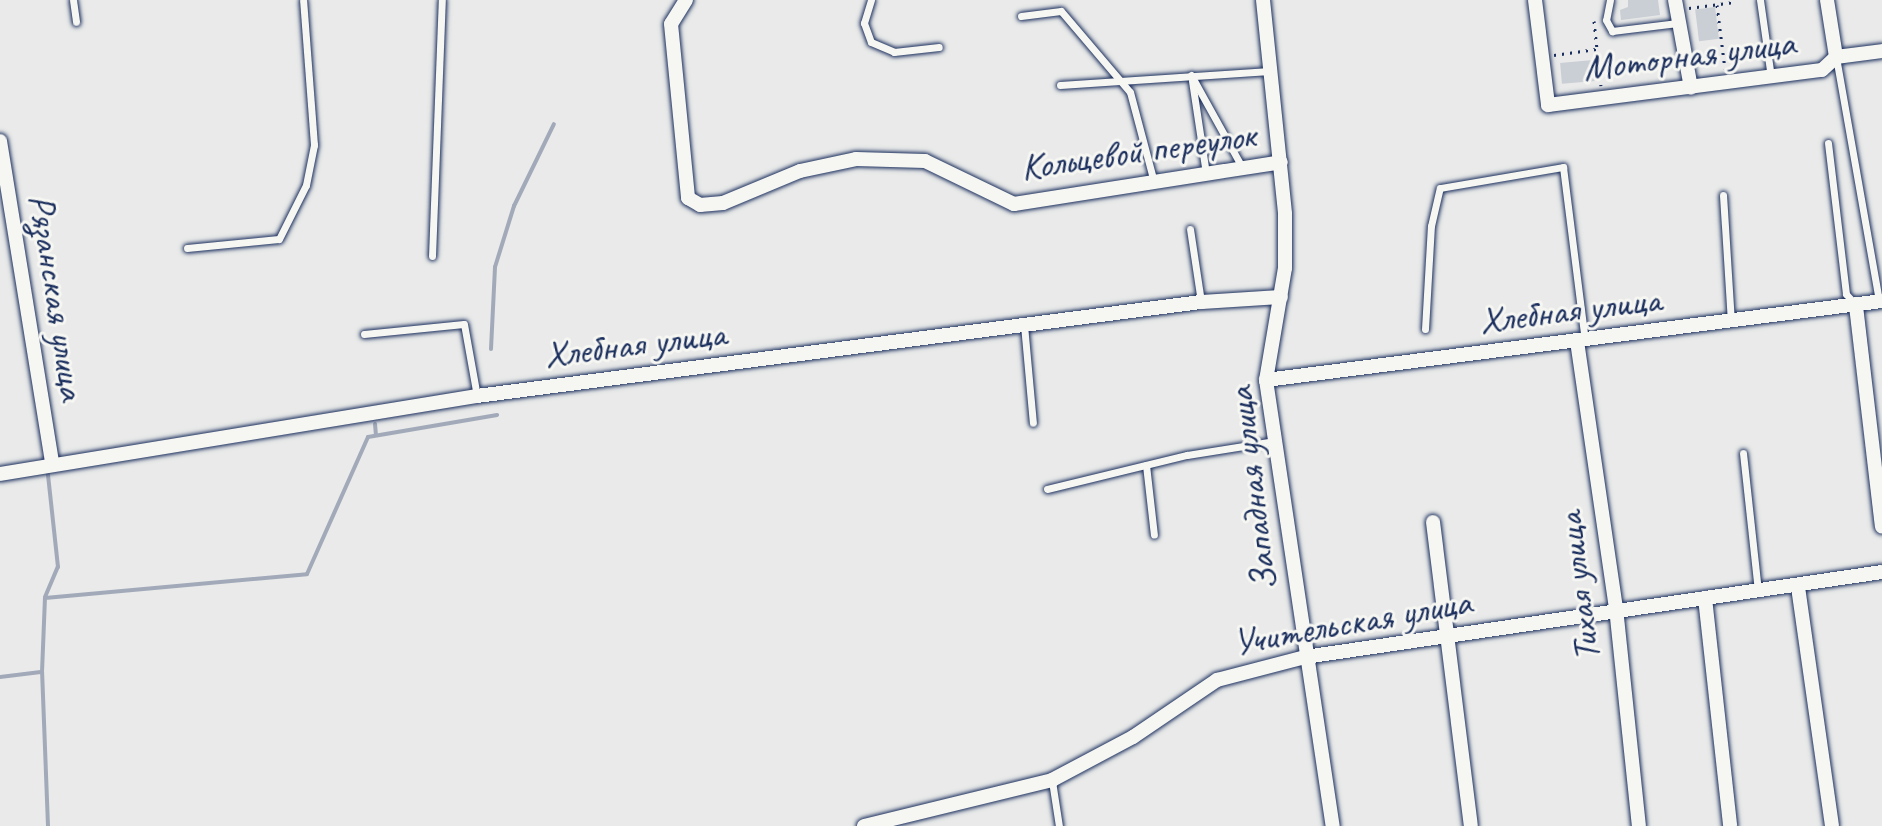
<!DOCTYPE html>
<html>
<head>
<meta charset="utf-8">
<style>
	body { margin:0 }
	#map { position:relative; width:1882px; height:826px; overflow:hidden; background:#e9eae9; font-family:Caveat,sans-serif }
	div>[style] { position:absolute }
	.green>* { inset:0; background:#caced5; transform-origin:0 0 }
	.stream>* { height:4px; margin:-2px; padding:0 2px; transform-origin:2px; border-radius:2px; background:#a2aaba }
	.path>* { height:3px; margin-top:-1.5px; transform-origin:0; background:repeating-linear-gradient(90deg,#1b2f5e 0 2px,transparent 0 8px) }
	.roads { filter:drop-shadow(0 0 2px #1b2f5e) drop-shadow(0 0 2px #1b2f5e) }
	.service>* { height:7px; margin:-3.5px; padding:0 3.5px; transform-origin:3.5px; border-radius:3.5px; background:#f6f6f2 }
	.minor>* { height:14px; margin:-7px; padding:0 7px; transform-origin:7px; border-radius:7px; background:#f6f6f2 }
	span { translate:-50% -50%; white-space:nowrap; text-align:center; line-height:1.15; -webkit-text-stroke:6px #f6f6f2; paint-order:stroke }
	.street-label { font-size:38px; color:#1b2f5e }
</style>
</head>
<body>
<div id="map">
	<div class="green">
		<div style="clip-path:polygon(1628px 0,1658px 0,1660px 15px,1621px 20px,1620px 10px,1628px 7px)"></div>
		<div style="left:1715px;top:7px;width:32px;height:20px;rotate:83deg"></div>
		<div style="left:1593px;top:60px;width:21px;height:33px;rotate:85deg"></div>
	</div>
	<div class="stream">
		<div style="left:491px;top:349px;width:82px;rotate:-87.2deg"></div>
		<div style="left:495px;top:267px;width:64px;rotate:-72.7deg"></div>
		<div style="left:514px;top:206px;width:91px;rotate:-64deg"></div>
		<div style="left:375px;top:424px;width:11px;rotate:85deg"></div>
		<div style="left:45px;top:597px;width:33px;rotate:-67deg"></div>
		<div style="left:58px;top:567px;width:93px;rotate:-96.2deg"></div>
		<div style="left:0;top:677px;width:41px;rotate:-7deg"></div>
		<div style="left:48px;top:826px;width:154px;rotate:-92.2deg"></div>
		<div style="left:42px;top:672px;width:74px;rotate:-87.7deg"></div>
		<div style="left:45px;top:598px;width:263px;rotate:-5.2deg"></div>
		<div style="left:307px;top:574px;width:150px;rotate:-66deg"></div>
		<div style="left:368px;top:437px;width:131px;rotate:-9.7deg"></div>
	</div>
	<div class="path">
		<div style="left:1717px;top:5px;width:64px;rotate:82.9deg"></div>
		<div style="left:1689px;top:8px;width:46px;rotate:-7.4deg"></div>
		<div style="left:1594px;top:21px;width:65px;rotate:83.9deg"></div>
		<div style="left:1554px;top:55px;width:43px;rotate:-7.9deg"></div>
	</div>
	<div class="roads">
		<div class="service">
			<div style="left:73px;top:0;width:22px;rotate:82deg"></div>
			<div style="left:871px;top:0;width:24px;rotate:107deg"></div>
			<div style="left:864px;top:23px;width:20px;rotate:70deg"></div>
			<div style="left:871px;top:42px;width:25px;rotate:23deg"></div>
			<div style="left:894px;top:52px;width:45px;rotate:-6.3deg"></div>
			<div style="left:1610px;top:0;width:20px;rotate:101deg"></div>
			<div style="left:1606px;top:20px;width:13px;rotate:61deg"></div>
			<div style="left:1612px;top:31px;width:66px;rotate:-6.9deg"></div>
			<div style="left:1760px;top:0;width:78px;rotate:81.9deg"></div>
			<div style="left:1021px;top:16px;width:40px;rotate:-7.1deg"></div>
			<div style="left:1061px;top:11px;width:106px;rotate:49.6deg"></div>
			<div style="left:1130px;top:92px;width:93px;rotate:75.1deg"></div>
			<div style="left:1836px;top:57px;width:249px;rotate:80deg"></div>
			<div style="left:1191px;top:75px;width:105px;rotate:61deg"></div>
			<div style="left:1192px;top:81px;width:94px;rotate:81.4deg"></div>
			<div style="left:1060px;top:85px;width:210px;rotate:-3.8deg"></div>
			<div style="left:1828px;top:143px;width:152px;rotate:83.2deg"></div>
			<div style="left:1846px;top:294px;width:13px;rotate:48deg"></div>
			<div style="left:1723px;top:195px;width:126px;rotate:86.4deg"></div>
			<div style="left:1190px;top:229px;width:74px;rotate:81.4deg"></div>
			<div style="left:187px;top:248px;width:92px;rotate:-5.6deg"></div>
			<div style="left:279px;top:239px;width:60px;rotate:-63.4deg"></div>
			<div style="left:306px;top:185px;width:41px;rotate:-78.7deg"></div>
			<div style="left:314px;top:145px;width:145px;rotate:-94.3deg"></div>
			<div style="left:432px;top:256px;width:256px;rotate:-87.8deg"></div>
			<div style="left:1024px;top:325px;width:98px;rotate:84.8deg"></div>
			<div style="left:1425px;top:329px;width:103px;rotate:-86.7deg"></div>
			<div style="left:1431px;top:226px;width:39px;rotate:-77deg"></div>
			<div style="left:1440px;top:188px;width:125px;rotate:-9.7deg"></div>
			<div style="left:1563px;top:167px;width:174px;rotate:82.8deg"></div>
			<div style="left:364px;top:334px;width:100px;rotate:-5.7deg"></div>
			<div style="left:464px;top:324px;width:73px;rotate:79.8deg"></div>
			<div style="left:1743px;top:453px;width:138px;rotate:83.8deg"></div>
			<div style="left:1146px;top:465px;width:70px;rotate:83.5deg"></div>
			<div style="left:1047px;top:489px;width:144px;rotate:-13.7deg"></div>
			<div style="left:1187px;top:455px;width:89px;rotate:-9deg"></div>
			<div style="left:1052px;top:781px;width:46px;rotate:81.2deg"></div>
		</div>
		<div class="minor">
			<div style="left:686px;top:0;width:28px;rotate:122deg"></div>
			<div style="left:671px;top:24px;width:175px;rotate:84.4deg"></div>
			<div style="left:688px;top:198px;width:14px;rotate:30deg"></div>
			<div style="left:700px;top:205px;width:23px;rotate:-5deg"></div>
			<div style="left:723px;top:203px;width:83px;rotate:-22.6deg"></div>
			<div style="left:800px;top:171px;width:57px;rotate:-12.1deg"></div>
			<div style="left:856px;top:159px;width:69px;rotate:1.7deg"></div>
			<div style="left:925px;top:161px;width:99px;rotate:25.8deg"></div>
			<div style="left:1014px;top:204px;width:270px;rotate:-8.9deg"></div>
			<div style="left:1263px;top:0;width:215px;rotate:84.1deg"></div>
			<div style="left:1285px;top:214px;width:54px;rotate:90deg"></div>
			<div style="left:1285px;top:268px;width:114px;rotate:99.6deg"></div>
			<div style="left:1266px;top:380px;width:451px;rotate:81.5deg"></div>
			<div style="left:1535px;top:0;width:106px;rotate:82.9deg"></div>
			<div style="left:1548px;top:105px;width:276px;rotate:-7.3deg"></div>
			<div style="left:1822px;top:70px;width:19px;rotate:-43deg"></div>
			<div style="left:1836px;top:57px;width:46px;rotate:-7.4deg"></div>
			<div style="left:1675px;top:0;width:89px;rotate:79.7deg"></div>
			<div style="left:1827px;top:0;width:58px;rotate:81deg"></div>
			<div style="left:0;top:141px;width:326px;rotate:80.8deg"></div>
			<div style="left:1856px;top:306px;width:222px;rotate:83.3deg"></div>
			<div style="left:1577px;top:341px;width:270px;rotate:81.7deg"></div>
			<div style="left:1616px;top:608px;width:219px;rotate:84deg"></div>
			<div style="left:1266px;top:380px;width:621px;rotate:-7.31deg"></div>
			<div style="left:0;top:474px;width:483px;rotate:-9.3deg"></div>
			<div style="left:477px;top:396px;width:730px;rotate:-7.4deg"></div>
			<div style="left:1201px;top:302px;width:80px;rotate:-3.6deg"></div>
			<div style="left:1433px;top:522px;width:306px;rotate:82.9deg"></div>
			<div style="left:1798px;top:587px;width:241px;rotate:81.9deg"></div>
			<div style="left:1705px;top:598px;width:229px;rotate:83.7deg"></div>
			<div style="left:864px;top:826px;width:194px;rotate:-13.7deg"></div>
			<div style="left:1052px;top:780px;width:92px;rotate:-28deg"></div>
			<div style="left:1133px;top:737px;width:102px;rotate:-34.2deg"></div>
			<div style="left:1217px;top:680px;width:91px;rotate:-14.6deg"></div>
			<div style="left:1305px;top:657px;width:583px;rotate:-8.38deg"></div>
		</div>
	</div>
	<div class="street-label">
		<span style="left:1689px;top:55px;rotate:-7deg">Моторная улица</span>
		<span style="left:1138px;top:151px;rotate:-8deg">Кольцевой переулок</span>
		<span style="left:57px;top:297px;rotate:81deg">Рязанская улица</span>
		<span style="left:1570px;top:310px;rotate:-7deg">Хлебная улица</span>
		<span style="left:635px;top:344px;rotate:-7deg">Хлебная улица</span>
		<span style="left:1252px;top:489px;rotate:-97deg">Западная улица</span>
		<span style="left:1578px;top:587px;rotate:-97deg">Тихая улица</span>
		<span style="left:1352px;top:622px;rotate:-10deg">Учительская улица</span>
	</div>
</div>
</body>
</html>
